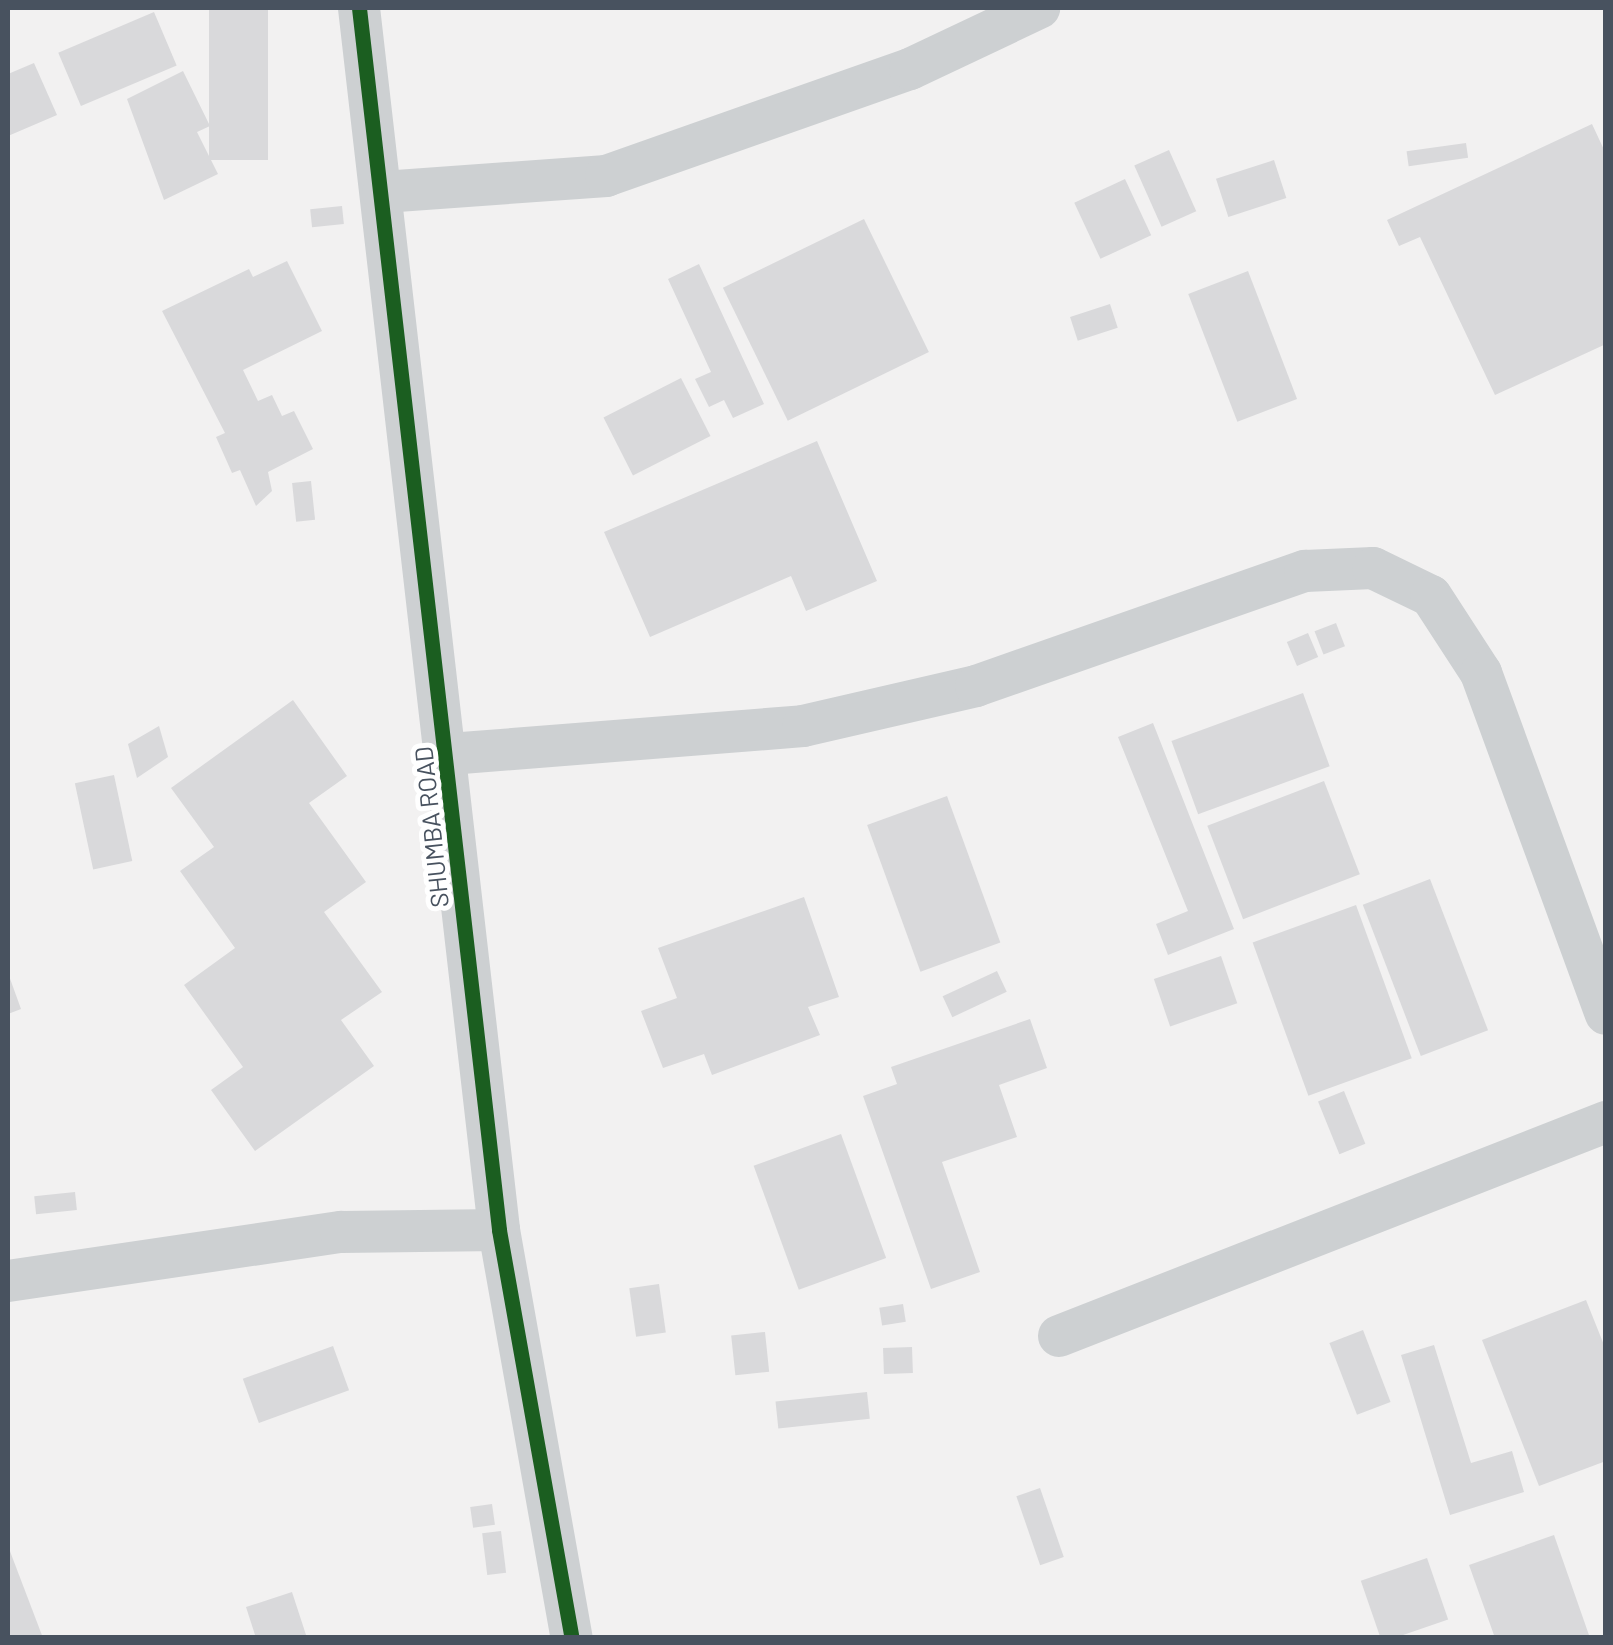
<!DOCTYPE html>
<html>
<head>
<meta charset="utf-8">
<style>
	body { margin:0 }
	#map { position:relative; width:1613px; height:1645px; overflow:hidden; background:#f2f1f1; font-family:Barlow,sans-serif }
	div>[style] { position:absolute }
	.building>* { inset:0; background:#d9d9db; transform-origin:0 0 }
	.minor>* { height:42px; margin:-21px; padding:0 21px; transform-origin:21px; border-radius:21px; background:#cdd0d2 }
	.cycleway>* { height:15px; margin:-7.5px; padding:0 7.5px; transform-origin:7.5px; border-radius:7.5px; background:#1b5e20 }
	span { translate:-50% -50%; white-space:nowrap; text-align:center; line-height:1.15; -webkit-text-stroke:10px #fff; paint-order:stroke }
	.street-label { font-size:25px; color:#48525f }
	.frame { position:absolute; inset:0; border:10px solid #48525f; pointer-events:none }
</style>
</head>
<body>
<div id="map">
	<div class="building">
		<div style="left:209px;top:8px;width:59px;height:152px"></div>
		<div style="left:154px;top:12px;width:58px;height:104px;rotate:67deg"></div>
		<div style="clip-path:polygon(34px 63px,57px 115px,8px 136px,8px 74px)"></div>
		<div style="clip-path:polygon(183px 71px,210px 126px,197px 132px,218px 174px,164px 200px,127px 99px)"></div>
		<div style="clip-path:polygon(1592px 124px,1606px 154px,1606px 344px,1495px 395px,1420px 237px,1399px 246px,1387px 220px)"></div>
		<div style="left:1466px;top:143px;width:15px;height:60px;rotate:82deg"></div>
		<div style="left:1169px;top:150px;width:67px;height:38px;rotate:66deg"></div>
		<div style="left:1274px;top:160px;width:40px;height:61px;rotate:72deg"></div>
		<div style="left:1125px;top:179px;width:62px;height:56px;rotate:65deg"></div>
		<div style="left:342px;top:206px;width:18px;height:32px;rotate:84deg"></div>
		<div style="left:864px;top:219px;width:148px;height:157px;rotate:64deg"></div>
		<div style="clip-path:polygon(287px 261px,322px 331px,243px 370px,258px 401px,272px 395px,282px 416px,294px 411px,313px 449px,268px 472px,272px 491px,256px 506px,240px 470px,232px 473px,216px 437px,225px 433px,162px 311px,249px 269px,253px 277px)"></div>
		<div style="clip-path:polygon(699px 264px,764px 404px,733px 418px,724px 400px,709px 407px,695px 379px,711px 372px,668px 279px)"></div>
		<div style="left:1248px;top:271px;width:137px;height:64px;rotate:69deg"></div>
		<div style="left:1110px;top:304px;width:25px;height:42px;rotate:72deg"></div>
		<div style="left:681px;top:378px;width:65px;height:87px;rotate:63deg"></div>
		<div style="clip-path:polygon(817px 441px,877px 581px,806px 611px,791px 576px,650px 637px,604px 532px)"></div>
		<div style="left:311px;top:481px;width:39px;height:19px;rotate:84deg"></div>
		<div style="left:1336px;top:623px;width:25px;height:23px;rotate:69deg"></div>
		<div style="left:1308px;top:633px;width:26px;height:23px;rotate:67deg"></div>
		<div style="left:1303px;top:693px;width:78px;height:140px;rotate:70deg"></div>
		<div style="clip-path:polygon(293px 700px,347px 776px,309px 803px,366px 882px,324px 912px,382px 992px,341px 1020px,374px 1066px,255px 1151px,211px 1090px,243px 1067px,184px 985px,235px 948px,180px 871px,214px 847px,171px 788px)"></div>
		<div style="clip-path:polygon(1153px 723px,1234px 929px,1168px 955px,1156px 924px,1188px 911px,1118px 737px)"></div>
		<div style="clip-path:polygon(159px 726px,168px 757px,137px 778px,128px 744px)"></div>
		<div style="left:114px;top:775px;width:88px;height:40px;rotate:78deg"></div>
		<div style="left:1324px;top:781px;width:100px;height:125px;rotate:69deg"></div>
		<div style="left:947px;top:796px;width:156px;height:85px;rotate:70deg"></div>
		<div style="left:1430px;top:879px;width:162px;height:72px;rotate:69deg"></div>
		<div style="clip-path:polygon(804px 897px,839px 997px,808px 1007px,820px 1035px,712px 1075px,704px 1054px,663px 1068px,641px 1011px,677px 998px,658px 948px)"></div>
		<div style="left:1356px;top:905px;width:163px;height:110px;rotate:70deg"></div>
		<div style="left:1221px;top:956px;width:50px;height:71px;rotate:71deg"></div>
		<div style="left:997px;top:971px;width:23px;height:60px;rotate:65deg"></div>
		<div style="clip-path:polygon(8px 973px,21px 1009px,8px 1014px)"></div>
		<div style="clip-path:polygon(1030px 1019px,1047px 1068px,999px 1085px,1017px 1137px,942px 1162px,980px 1272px,931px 1289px,863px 1096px,897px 1084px,891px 1067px)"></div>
		<div style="left:1344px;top:1091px;width:57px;height:28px;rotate:68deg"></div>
		<div style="left:841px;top:1134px;width:132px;height:93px;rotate:70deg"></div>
		<div style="left:75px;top:1192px;width:18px;height:41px;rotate:84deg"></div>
		<div style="left:659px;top:1284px;width:49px;height:30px;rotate:82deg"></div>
		<div style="clip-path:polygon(1586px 1300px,1606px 1350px,1606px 1461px,1539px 1486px,1482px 1340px)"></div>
		<div style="left:903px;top:1304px;width:18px;height:24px;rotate:81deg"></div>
		<div style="left:1363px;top:1330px;width:77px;height:36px;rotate:69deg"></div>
		<div style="left:765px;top:1332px;width:40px;height:34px;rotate:84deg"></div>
		<div style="clip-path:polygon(1434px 1345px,1471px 1463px,1512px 1451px,1524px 1492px,1450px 1515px,1401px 1355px)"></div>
		<div style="left:333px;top:1346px;width:47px;height:96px;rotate:70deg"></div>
		<div style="left:912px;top:1347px;width:26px;height:29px;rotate:88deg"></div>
		<div style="left:867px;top:1392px;width:27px;height:92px;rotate:84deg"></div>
		<div style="left:1040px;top:1488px;width:73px;height:25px;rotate:71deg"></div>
		<div style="left:492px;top:1504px;width:21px;height:22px;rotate:82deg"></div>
		<div style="left:501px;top:1531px;width:42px;height:19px;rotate:83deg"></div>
		<div style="clip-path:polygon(1554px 1535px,1590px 1638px,1495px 1638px,1469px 1565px)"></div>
		<div style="clip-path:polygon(8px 1546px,43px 1638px,8px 1638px)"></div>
		<div style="left:1427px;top:1558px;width:65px;height:70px;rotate:71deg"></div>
		<div style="clip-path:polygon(292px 1592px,307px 1638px,256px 1638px,246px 1607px)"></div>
	</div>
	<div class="minor">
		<div style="left:359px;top:8px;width:1230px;rotate:83.46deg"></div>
		<div style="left:499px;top:1230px;width:414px;rotate:79.9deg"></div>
		<div style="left:383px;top:192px;width:224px;rotate:-4.1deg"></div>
		<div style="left:606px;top:176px;width:322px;rotate:-19.4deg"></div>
		<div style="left:910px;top:69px;width:143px;rotate:-25.3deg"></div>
		<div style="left:449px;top:754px;width:355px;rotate:-4.5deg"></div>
		<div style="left:803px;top:726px;width:178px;rotate:-13deg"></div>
		<div style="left:976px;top:686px;width:349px;rotate:-19.3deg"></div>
		<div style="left:1305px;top:571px;width:68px;rotate:-2.5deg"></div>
		<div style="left:1373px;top:568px;width:64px;rotate:25.8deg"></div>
		<div style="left:1431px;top:596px;width:92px;rotate:57deg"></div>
		<div style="left:1481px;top:673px;width:363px;rotate:69.9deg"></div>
		<div style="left:8px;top:1281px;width:337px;rotate:-8.4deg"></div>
		<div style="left:341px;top:1232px;width:158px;rotate:-0.7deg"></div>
		<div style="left:1059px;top:1336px;width:587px;rotate:-21.37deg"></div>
	</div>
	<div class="cycleway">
		<div style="left:359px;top:8px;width:1230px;rotate:83.46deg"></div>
		<div style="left:499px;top:1230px;width:414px;rotate:79.9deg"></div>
	</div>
	<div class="street-label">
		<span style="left:431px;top:827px;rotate:-96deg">SHUMBA ROAD</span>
	</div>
	<div class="frame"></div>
</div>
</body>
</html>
